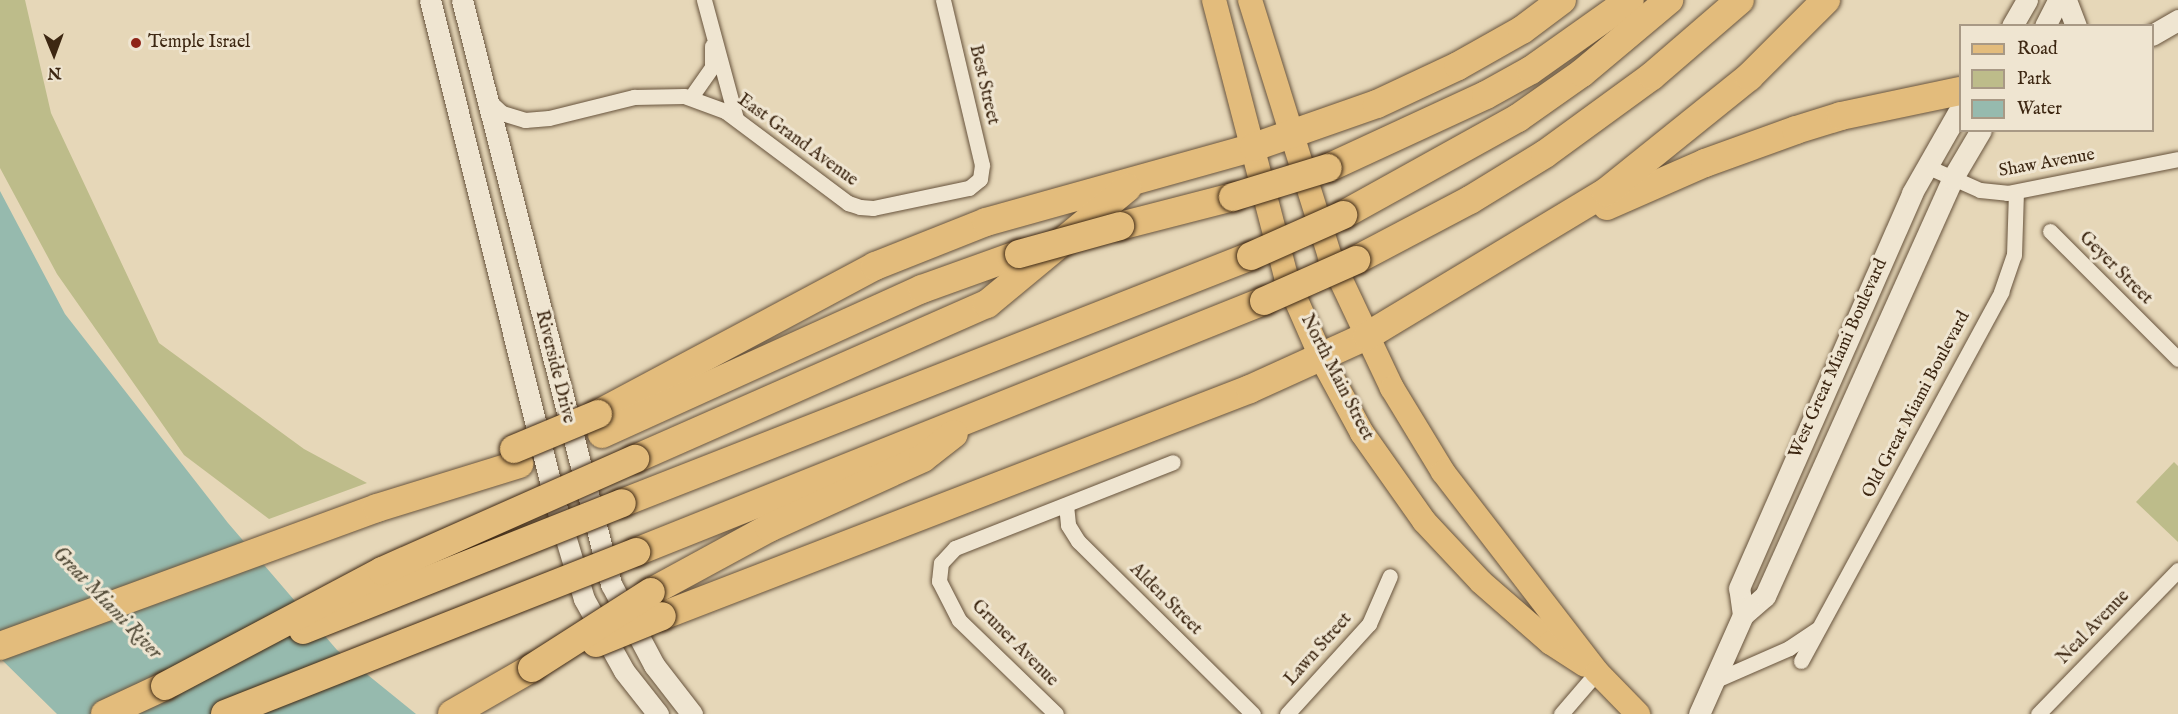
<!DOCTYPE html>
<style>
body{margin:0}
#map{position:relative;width:2178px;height:714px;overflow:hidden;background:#e6d7b8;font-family:"IM FELL English",serif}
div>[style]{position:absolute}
.green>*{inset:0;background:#bdbc8a}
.water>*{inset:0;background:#96baae}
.roads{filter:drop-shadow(0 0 2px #67533c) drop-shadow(0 0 2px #67533c)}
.street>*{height:15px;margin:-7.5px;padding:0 7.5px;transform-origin:7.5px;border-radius:7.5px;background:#efe5d1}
.secondary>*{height:21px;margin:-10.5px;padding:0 10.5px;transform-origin:10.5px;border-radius:10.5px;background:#efe5d1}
.primary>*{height:24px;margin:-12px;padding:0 12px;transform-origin:12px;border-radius:12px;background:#e3bc7c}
.highway>*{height:28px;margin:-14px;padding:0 14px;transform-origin:14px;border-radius:14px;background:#e3bc7c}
.bridges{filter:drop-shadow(0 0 2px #3d2712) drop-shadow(0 0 2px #3d2712)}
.highway-bridge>*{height:28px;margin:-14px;padding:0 14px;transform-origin:14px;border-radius:14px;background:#e3bc7c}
.dots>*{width:16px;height:16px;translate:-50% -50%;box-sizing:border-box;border:3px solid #efe5d1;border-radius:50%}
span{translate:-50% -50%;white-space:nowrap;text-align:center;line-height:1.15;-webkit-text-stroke:6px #efe5d1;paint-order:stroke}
.poi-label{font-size:18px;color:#3d2712}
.left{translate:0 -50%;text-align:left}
.street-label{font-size:18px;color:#3d2712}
.water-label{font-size:20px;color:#534c39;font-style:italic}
.legend{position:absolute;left:1959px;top:24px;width:195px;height:108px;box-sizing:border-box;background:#efe5d1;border:2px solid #a89985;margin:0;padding:8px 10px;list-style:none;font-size:18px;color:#3d2712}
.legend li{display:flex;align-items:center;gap:12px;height:30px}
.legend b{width:30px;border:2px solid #a89985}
.north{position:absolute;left:24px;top:24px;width:60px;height:60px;-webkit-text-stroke:4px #efe5d1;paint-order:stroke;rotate:179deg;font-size:16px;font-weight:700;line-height:24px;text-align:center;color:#3d2712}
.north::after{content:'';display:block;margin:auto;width:21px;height:27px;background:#3d2712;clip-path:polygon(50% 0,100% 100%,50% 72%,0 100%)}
</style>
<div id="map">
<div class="green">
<i style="clip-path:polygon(0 0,25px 0,51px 113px,159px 343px,304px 449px,367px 483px,269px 519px,184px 455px,57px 274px,0 168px)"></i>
<i style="clip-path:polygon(2174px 462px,2178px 466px,2178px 542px,2136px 502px)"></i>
</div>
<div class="water">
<i style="clip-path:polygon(0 191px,65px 314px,228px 523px,337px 650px,416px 714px,57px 714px,0 658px)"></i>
</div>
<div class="roads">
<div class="street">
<i style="left:704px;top:0;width:123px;rotate:74.9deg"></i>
<i style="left:691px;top:97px;width:37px;rotate:-55deg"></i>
<i style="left:712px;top:67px;width:21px;rotate:-90deg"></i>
<i style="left:489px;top:101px;width:18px;rotate:43deg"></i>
<i style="left:502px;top:113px;width:24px;rotate:17deg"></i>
<i style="left:525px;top:120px;width:24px;rotate:-5deg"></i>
<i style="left:549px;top:118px;width:88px;rotate:-13.9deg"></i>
<i style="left:634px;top:97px;width:50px;rotate:-1.1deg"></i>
<i style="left:684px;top:96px;width:44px;rotate:20.1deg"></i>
<i style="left:725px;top:111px;width:154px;rotate:36.8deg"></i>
<i style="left:848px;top:203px;width:13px;rotate:18deg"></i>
<i style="left:860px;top:207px;width:13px;rotate:4deg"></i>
<i style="left:873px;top:208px;width:98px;rotate:-11.8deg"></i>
<i style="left:969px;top:188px;width:14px;rotate:-39deg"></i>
<i style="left:980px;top:179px;width:14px;rotate:-82deg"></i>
<i style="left:982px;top:165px;width:170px;rotate:-103.3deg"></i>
<i style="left:1926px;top:166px;width:59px;rotate:24deg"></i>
<i style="left:1980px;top:190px;width:27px;rotate:6deg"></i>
<i style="left:2007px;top:193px;width:174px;rotate:-11.2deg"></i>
<i style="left:2050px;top:231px;width:181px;rotate:45deg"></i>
<i style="left:1066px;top:505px;width:20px;rotate:84deg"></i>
<i style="left:1068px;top:525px;width:19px;rotate:58deg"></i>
<i style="left:1078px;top:541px;width:246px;rotate:44.7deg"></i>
<i style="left:1801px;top:661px;width:420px;rotate:-61.5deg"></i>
<i style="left:2001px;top:292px;width:39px;rotate:-71deg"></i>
<i style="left:2014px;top:255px;width:63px;rotate:-88.2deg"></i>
<i style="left:1714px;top:681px;width:82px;rotate:-23.7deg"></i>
<i style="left:1789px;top:648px;width:32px;rotate:-34deg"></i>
<i style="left:1056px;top:714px;width:135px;rotate:-135.9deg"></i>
<i style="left:959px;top:620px;width:44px;rotate:-117.1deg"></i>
<i style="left:939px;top:581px;width:18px;rotate:-84deg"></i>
<i style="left:941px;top:563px;width:21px;rotate:-47deg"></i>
<i style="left:955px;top:548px;width:234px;rotate:-21.5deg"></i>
<i style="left:1287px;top:714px;width:122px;rotate:-47.7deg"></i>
<i style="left:1369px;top:624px;width:52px;rotate:-66.4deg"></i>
<i style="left:1561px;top:714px;width:55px;rotate:-49.4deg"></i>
<i style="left:2038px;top:714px;width:201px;rotate:-45.8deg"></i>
</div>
<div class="secondary">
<i style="left:430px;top:0;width:525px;rotate:75.99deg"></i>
<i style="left:557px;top:509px;width:94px;rotate:73.3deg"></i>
<i style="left:584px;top:599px;width:82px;rotate:60.9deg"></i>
<i style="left:624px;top:671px;width:55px;rotate:51.7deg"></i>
<i style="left:462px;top:0;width:603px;rotate:75.69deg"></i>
<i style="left:611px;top:584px;width:92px;rotate:62deg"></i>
<i style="left:654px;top:665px;width:62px;rotate:52.2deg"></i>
<i style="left:2066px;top:0;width:28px;rotate:69deg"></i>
<i style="left:2012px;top:26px;width:30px;rotate:-60deg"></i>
<i style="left:2045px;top:26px;width:29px;rotate:-63deg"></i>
<i style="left:2152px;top:35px;width:30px;rotate:-30deg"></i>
<i style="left:1743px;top:615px;width:27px;rotate:-98deg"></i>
<i style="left:1739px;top:588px;width:431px;rotate:-66.3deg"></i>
<i style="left:1912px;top:193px;width:97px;rotate:-60.3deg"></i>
<i style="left:1699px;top:714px;width:108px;rotate:-66deg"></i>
<i style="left:1743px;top:615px;width:29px;rotate:-41deg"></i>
<i style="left:1765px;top:596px;width:457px;rotate:-65.8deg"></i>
<i style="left:1952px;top:179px;width:57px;rotate:-59.4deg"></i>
</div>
<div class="primary">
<i style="left:1214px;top:0;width:286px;rotate:75.4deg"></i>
<i style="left:1286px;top:277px;width:90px;rotate:66.3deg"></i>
<i style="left:1322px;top:359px;width:84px;rotate:61.6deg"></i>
<i style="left:1362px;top:433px;width:108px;rotate:54.8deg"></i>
<i style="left:1424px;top:521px;width:83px;rotate:46.9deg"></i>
<i style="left:1481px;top:582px;width:93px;rotate:41.1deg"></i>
<i style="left:1551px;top:643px;width:40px;rotate:32.9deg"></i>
<i style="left:1250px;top:0;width:269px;rotate:72.7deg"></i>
<i style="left:1330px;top:257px;width:145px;rotate:64.7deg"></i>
<i style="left:1392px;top:388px;width:98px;rotate:58.7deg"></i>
<i style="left:1443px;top:472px;width:252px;rotate:52.4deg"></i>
<i style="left:1597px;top:672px;width:59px;rotate:45.7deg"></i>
</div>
<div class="highway">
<i style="left:1328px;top:168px;width:174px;rotate:-24.8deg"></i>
<i style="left:1486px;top:95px;width:51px;rotate:-29.1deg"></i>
<i style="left:1531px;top:70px;width:121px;rotate:-35.3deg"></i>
<i style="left:1607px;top:206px;width:107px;rotate:-23.7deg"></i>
<i style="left:1705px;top:163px;width:97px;rotate:-19.9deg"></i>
<i style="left:1796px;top:130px;width:47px;rotate:-17.3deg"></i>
<i style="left:1841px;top:116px;width:122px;rotate:-11.9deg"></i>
<i style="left:1343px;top:215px;width:200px;rotate:-29deg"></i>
<i style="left:1518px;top:118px;width:78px;rotate:-35.1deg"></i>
<i style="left:1582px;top:73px;width:114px;rotate:-40deg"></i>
<i style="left:1120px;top:226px;width:117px;rotate:-14.4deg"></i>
<i style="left:1356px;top:260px;width:129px;rotate:-27.8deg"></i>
<i style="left:1470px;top:200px;width:88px;rotate:-31.5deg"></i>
<i style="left:1545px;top:154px;width:132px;rotate:-36.1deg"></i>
<i style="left:1652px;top:76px;width:116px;rotate:-40.8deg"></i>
<i style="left:598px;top:414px;width:314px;rotate:-28.1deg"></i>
<i style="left:875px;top:266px;width:119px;rotate:-21.6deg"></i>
<i style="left:986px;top:222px;width:278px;rotate:-15.6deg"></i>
<i style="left:1254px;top:147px;width:130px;rotate:-19.3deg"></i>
<i style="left:1377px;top:104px;width:89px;rotate:-25.1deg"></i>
<i style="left:1458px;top:66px;width:73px;rotate:-29.4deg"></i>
<i style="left:1522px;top:30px;width:50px;rotate:-36.9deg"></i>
<i style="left:602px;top:434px;width:351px;rotate:-24.4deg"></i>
<i style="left:922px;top:289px;width:103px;rotate:-19.8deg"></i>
<i style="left:635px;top:459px;width:385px;rotate:-23.8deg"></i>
<i style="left:987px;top:304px;width:182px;rotate:-39.6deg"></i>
<i style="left:622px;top:503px;width:676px;rotate:-21.44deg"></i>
<i style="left:636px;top:552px;width:676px;rotate:-21.79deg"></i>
<i style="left:651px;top:592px;width:134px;rotate:-28.5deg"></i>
<i style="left:769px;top:528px;width:169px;rotate:-24.4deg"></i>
<i style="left:923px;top:458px;width:39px;rotate:-38deg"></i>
<i style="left:662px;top:616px;width:630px;rotate:-21.11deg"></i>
<i style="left:1250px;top:389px;width:128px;rotate:-24.4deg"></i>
<i style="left:1367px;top:336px;width:279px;rotate:-31.1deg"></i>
<i style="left:1606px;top:192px;width:184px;rotate:-38.8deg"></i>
<i style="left:1749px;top:77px;width:109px;rotate:-45deg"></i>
<i style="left:0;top:646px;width:401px;rotate:-20.1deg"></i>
<i style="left:377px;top:508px;width:149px;rotate:-17.2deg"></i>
<i style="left:105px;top:714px;width:66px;rotate:-25deg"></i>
<i style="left:452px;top:714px;width:92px;rotate:-29.9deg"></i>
</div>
</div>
<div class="bridges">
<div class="highway-bridge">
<i style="left:1233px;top:197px;width:99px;rotate:-17deg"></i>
<i style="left:1019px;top:254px;width:105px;rotate:-15.5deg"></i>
<i style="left:1251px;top:256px;width:101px;rotate:-24deg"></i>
<i style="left:1264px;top:301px;width:101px;rotate:-24deg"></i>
<i style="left:514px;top:449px;width:91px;rotate:-22.6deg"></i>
<i style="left:303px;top:630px;width:343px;rotate:-21.7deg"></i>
<i style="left:596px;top:643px;width:71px;rotate:-22.2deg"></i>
<i style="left:532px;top:668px;width:141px;rotate:-32.6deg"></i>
<i style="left:165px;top:686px;width:246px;rotate:-27.9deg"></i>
<i style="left:382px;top:571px;width:277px;rotate:-23.9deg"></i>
<i style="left:225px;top:714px;width:442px;rotate:-21.5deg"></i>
</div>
</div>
<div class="dots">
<i style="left:136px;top:43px;background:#8f2418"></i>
</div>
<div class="poi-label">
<span class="left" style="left:148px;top:43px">Temple Israel</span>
</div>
<div class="street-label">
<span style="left:983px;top:85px;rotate:77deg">Best Street</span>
<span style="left:797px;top:141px;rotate:36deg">East Grand Avenue</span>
<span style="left:2047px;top:164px;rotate:-10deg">Shaw Avenue</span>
<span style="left:2115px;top:269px;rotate:45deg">Geyer Street</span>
<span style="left:1839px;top:359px;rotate:-66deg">West Great Miami Boulevard</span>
<span style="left:554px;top:367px;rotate:76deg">Riverside Drive</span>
<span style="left:1336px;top:378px;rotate:63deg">North Main Street</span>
<span style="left:1917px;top:405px;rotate:-62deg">Old Great Miami Boulevard</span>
<span style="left:1165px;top:600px;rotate:45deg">Alden Street</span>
<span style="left:2094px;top:628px;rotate:-46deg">Neal Avenue</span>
<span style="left:1014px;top:644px;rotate:45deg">Gruner Avenue</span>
<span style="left:1319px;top:650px;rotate:-48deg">Lawn Street</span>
</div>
<div class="water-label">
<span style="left:107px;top:603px;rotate:46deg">Great Miami River</span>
</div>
<ul class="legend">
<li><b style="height:8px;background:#e3bc7c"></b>Road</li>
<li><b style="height:16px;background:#bdbc8a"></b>Park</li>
<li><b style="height:16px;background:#96baae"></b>Water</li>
</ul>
<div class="north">N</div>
</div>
